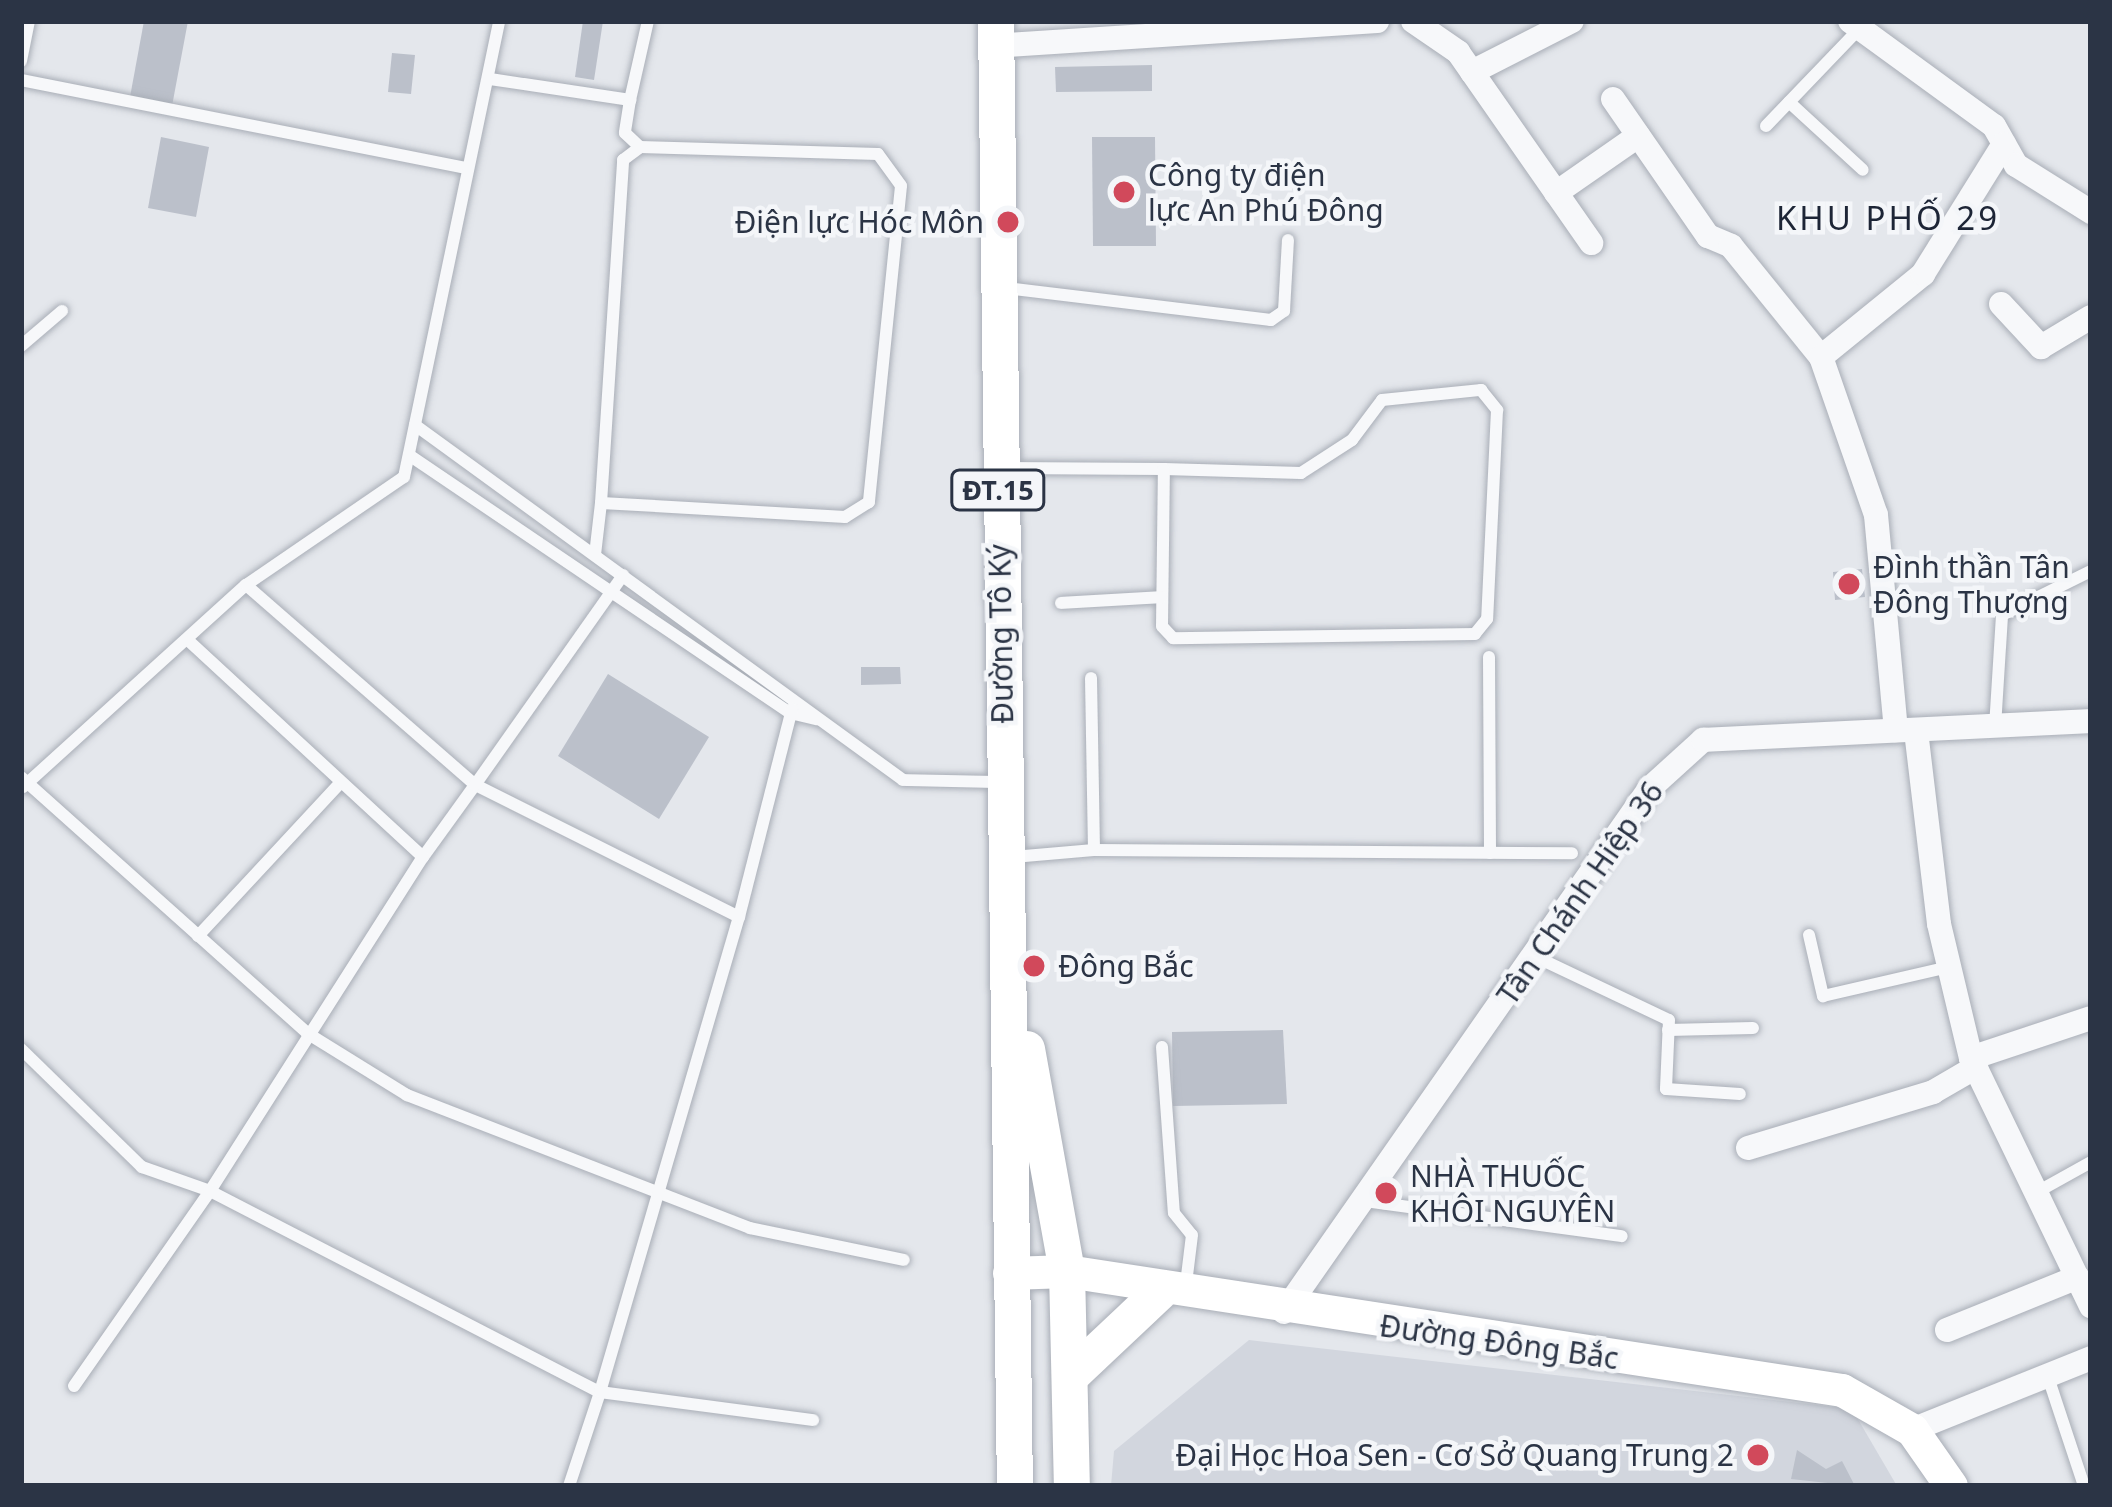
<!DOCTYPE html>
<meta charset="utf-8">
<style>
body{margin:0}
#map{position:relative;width:2112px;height:1507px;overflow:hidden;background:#e4e7ec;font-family:"Noto Sans",sans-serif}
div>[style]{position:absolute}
.built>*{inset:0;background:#d2d6de}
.building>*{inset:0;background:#bbc0ca}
.roads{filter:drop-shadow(0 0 3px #a9aeb7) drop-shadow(0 0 3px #a9aeb7)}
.lane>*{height:12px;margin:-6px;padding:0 6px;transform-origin:6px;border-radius:6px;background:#f7f8fa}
.street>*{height:24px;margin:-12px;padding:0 12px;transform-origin:12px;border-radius:12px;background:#f7f8fa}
.secondary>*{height:33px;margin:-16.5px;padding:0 16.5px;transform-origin:16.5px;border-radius:16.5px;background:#fff}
.primary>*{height:36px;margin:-18px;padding:0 18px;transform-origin:18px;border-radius:18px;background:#fff}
.dots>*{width:33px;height:33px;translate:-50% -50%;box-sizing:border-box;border:6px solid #f4f6f9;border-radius:50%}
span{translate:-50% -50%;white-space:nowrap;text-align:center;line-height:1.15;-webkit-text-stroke:9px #f4f6f9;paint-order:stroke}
.shield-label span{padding:3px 9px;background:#f4f6f9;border:3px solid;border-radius:9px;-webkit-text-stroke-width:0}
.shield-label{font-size:27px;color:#2b3445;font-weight:700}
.poi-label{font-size:30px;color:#2b3445}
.left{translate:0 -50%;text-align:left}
.right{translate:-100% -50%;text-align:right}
.street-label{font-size:30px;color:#2b3445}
.neighbourhood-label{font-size:33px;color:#1d2536;letter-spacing:3px}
.frame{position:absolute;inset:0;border:24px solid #2b3445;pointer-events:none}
</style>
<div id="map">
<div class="built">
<i style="clip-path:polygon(1249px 1340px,1852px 1409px,1897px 1486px,1111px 1486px,1114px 1451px)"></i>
</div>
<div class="building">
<i style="clip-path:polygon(144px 21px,188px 21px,172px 106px,130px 97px)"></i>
<i style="clip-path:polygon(583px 21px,603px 21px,594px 80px,575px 77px)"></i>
<i style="clip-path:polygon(392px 53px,415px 55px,411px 94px,388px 92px)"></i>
<i style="clip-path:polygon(1152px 65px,1152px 91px,1056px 92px,1055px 67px)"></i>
<i style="clip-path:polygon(161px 137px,209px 147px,196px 217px,148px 208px)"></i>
<i style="clip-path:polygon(1092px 137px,1155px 137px,1156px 246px,1093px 246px)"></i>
<i style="clip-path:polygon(1862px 569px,1865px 597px,1835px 600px,1833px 572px)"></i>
<i style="clip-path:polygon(861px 667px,900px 667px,901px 684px,861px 685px)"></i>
<i style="clip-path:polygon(608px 674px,709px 737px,659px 819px,558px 756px)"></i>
<i style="clip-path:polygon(1283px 1030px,1287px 1104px,1173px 1106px,1172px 1032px)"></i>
<i style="clip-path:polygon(1797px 1450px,1826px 1469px,1842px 1461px,1855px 1486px,1791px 1479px)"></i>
</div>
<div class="roads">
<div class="lane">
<i style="left:21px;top:61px;width:41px;rotate:-78.7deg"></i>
<i style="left:490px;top:79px;width:142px;rotate:8.5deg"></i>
<i style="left:630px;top:100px;width:33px;rotate:99deg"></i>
<i style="left:625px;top:133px;width:21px;rotate:43deg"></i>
<i style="left:640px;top:147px;width:238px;rotate:1.7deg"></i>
<i style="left:878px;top:154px;width:39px;rotate:54deg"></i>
<i style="left:901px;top:186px;width:318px;rotate:95.8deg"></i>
<i style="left:869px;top:502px;width:28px;rotate:148deg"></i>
<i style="left:845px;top:517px;width:244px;rotate:-176.7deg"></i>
<i style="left:601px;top:503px;width:52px;rotate:96.6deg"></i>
<i style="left:21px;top:80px;width:453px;rotate:11.2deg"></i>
<i style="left:630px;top:100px;width:81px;rotate:-77.2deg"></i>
<i style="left:1789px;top:102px;width:100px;rotate:42.6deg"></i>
<i style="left:1766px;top:126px;width:136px;rotate:-46.2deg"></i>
<i style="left:1006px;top:288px;width:267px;rotate:6.9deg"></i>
<i style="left:1271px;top:320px;width:16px;rotate:-35deg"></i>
<i style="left:1284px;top:311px;width:71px;rotate:-86.8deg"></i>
<i style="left:21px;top:346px;width:54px;rotate:-40.5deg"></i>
<i style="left:415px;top:425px;width:603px;rotate:36.03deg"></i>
<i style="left:903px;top:780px;width:98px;rotate:1.2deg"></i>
<i style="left:409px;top:455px;width:460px;rotate:34.1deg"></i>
<i style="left:790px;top:713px;width:28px;rotate:13deg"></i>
<i style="left:1004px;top:468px;width:160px;rotate:0.4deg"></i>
<i style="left:1164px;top:469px;width:137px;rotate:1.7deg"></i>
<i style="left:1301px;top:473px;width:61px;rotate:-32.9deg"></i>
<i style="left:1352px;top:440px;width:50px;rotate:-53.1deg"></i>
<i style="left:1382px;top:400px;width:100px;rotate:-5.8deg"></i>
<i style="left:1481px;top:390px;width:26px;rotate:51deg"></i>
<i style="left:1497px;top:410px;width:209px;rotate:92.7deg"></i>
<i style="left:1487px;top:619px;width:19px;rotate:129deg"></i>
<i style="left:1475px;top:634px;width:302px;rotate:179.2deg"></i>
<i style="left:1173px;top:638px;width:16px;rotate:-133deg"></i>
<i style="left:1162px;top:626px;width:157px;rotate:-89.3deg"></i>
<i style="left:601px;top:503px;width:344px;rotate:-86.3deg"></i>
<i style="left:623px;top:160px;width:21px;rotate:-37deg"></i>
<i style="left:246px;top:585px;width:304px;rotate:41.1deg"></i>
<i style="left:475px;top:785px;width:89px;rotate:125.8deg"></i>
<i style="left:1061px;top:603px;width:101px;rotate:-3.4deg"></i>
<i style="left:1489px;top:657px;width:196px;rotate:89.7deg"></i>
<i style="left:1995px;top:727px;width:112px;rotate:-86.4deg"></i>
<i style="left:2002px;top:615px;width:99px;rotate:-26.3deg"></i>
<i style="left:21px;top:777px;width:384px;rotate:41.8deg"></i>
<i style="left:307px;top:1033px;width:118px;rotate:31.8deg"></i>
<i style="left:407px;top:1095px;width:368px;rotate:21.2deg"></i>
<i style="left:750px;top:1228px;width:157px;rotate:11.7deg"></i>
<i style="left:23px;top:787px;width:301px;rotate:-42.2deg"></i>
<i style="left:246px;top:585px;width:191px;rotate:-34.4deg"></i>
<i style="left:404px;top:477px;width:466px;rotate:-78.2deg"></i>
<i style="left:1094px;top:850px;width:478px;rotate:0.4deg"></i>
<i style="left:1013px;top:857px;width:81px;rotate:-4.9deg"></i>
<i style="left:1094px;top:850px;width:172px;rotate:-91deg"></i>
<i style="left:739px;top:917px;width:215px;rotate:-75.7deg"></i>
<i style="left:1809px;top:935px;width:63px;rotate:77.1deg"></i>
<i style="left:1823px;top:996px;width:129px;rotate:-13deg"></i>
<i style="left:198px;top:936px;width:209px;rotate:-47.1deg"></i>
<i style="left:1534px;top:956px;width:149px;rotate:25.4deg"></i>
<i style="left:1669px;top:1020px;width:69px;rotate:92.5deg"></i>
<i style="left:1666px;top:1089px;width:74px;rotate:3.9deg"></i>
<i style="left:1668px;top:1030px;width:85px;rotate:-1.3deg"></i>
<i style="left:1162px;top:1047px;width:166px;rotate:85.9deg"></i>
<i style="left:1174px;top:1213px;width:28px;rotate:51deg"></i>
<i style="left:1192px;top:1235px;width:49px;rotate:97deg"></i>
<i style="left:21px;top:1049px;width:169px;rotate:44.3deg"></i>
<i style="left:142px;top:1167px;width:72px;rotate:19.4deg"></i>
<i style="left:210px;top:1191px;width:396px;rotate:-57.5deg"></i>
<i style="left:423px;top:857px;width:321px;rotate:-137.3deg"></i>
<i style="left:2037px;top:1192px;width:62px;rotate:-29.1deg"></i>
<i style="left:1365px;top:1201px;width:259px;rotate:7.8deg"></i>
<i style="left:2048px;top:1377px;width:115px;rotate:71.7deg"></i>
<i style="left:74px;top:1386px;width:238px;rotate:-55.1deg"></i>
<i style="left:210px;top:1191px;width:439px;rotate:27.3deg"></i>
<i style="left:600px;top:1392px;width:495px;rotate:-73.7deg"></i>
<i style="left:739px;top:917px;width:295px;rotate:-153.4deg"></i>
<i style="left:475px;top:785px;width:257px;rotate:-54.8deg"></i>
<i style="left:569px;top:1486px;width:99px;rotate:-71.7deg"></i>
<i style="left:600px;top:1392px;width:215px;rotate:7.5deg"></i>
</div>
<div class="street">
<i style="left:1413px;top:21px;width:55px;rotate:34.6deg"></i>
<i style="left:1458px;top:52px;width:233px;rotate:55.1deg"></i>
<i style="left:1850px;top:21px;width:178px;rotate:36.1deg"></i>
<i style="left:1994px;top:126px;width:45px;rotate:60.6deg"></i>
<i style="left:2016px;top:165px;width:89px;rotate:32.1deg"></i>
<i style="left:992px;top:46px;width:386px;rotate:-3.7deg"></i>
<i style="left:1472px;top:72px;width:112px;rotate:-27deg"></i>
<i style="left:1613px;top:99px;width:167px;rotate:55.3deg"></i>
<i style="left:1708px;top:236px;width:25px;rotate:23deg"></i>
<i style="left:1731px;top:246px;width:143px;rotate:51deg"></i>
<i style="left:1821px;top:357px;width:167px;rotate:70.8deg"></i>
<i style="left:1876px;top:515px;width:216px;rotate:84.7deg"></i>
<i style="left:1556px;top:193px;width:100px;rotate:-34.8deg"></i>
<i style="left:2001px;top:304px;width:59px;rotate:47.1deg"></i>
<i style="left:2041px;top:347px;width:58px;rotate:-31deg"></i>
<i style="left:1821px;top:357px;width:132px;rotate:-39.1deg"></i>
<i style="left:1923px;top:274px;width:153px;rotate:-58.1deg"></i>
<i style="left:1916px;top:731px;width:194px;rotate:83.2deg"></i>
<i style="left:1939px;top:924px;width:138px;rotate:76.6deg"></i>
<i style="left:1971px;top:1058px;width:276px;rotate:64.2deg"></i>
<i style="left:1971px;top:1058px;width:126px;rotate:-18.4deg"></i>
<i style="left:1748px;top:1148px;width:193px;rotate:-16.8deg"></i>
<i style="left:1933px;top:1092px;width:50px;rotate:-30.2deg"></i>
<i style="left:1284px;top:1312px;width:639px;rotate:-55.07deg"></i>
<i style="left:1650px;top:788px;width:72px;rotate:-42.2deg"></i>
<i style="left:1703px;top:740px;width:388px;rotate:-2.8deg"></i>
<i style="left:1947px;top:1330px;width:141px;rotate:-22deg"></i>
<i style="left:1912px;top:1430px;width:193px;rotate:-21.9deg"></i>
</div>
<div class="secondary">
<i style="left:1009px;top:1273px;width:58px;rotate:-2deg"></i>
<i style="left:1067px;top:1271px;width:784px;rotate:8.73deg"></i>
<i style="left:1842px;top:1390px;width:81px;rotate:29.7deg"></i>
<i style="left:1912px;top:1430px;width:68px;rotate:55.1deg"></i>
</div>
<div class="primary">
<i style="left:996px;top:21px;width:1465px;rotate:89.26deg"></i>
<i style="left:1027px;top:1049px;width:226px;rotate:79.8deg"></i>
<i style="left:1067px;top:1271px;width:215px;rotate:88.7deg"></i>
<i style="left:1072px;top:1375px;width:120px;rotate:-43.3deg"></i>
</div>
</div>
<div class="dots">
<i style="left:1124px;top:192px;background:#d1495b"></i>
<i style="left:1008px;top:222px;background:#d1495b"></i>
<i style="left:1849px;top:584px;background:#d1495b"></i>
<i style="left:1034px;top:966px;background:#d1495b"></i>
<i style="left:1386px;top:1193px;background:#d1495b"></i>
<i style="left:1758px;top:1455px;background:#d1495b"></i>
</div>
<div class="shield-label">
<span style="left:998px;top:490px">ĐT.15</span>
</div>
<div class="poi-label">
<span class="left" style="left:1148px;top:192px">Công ty điện<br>lực An Phú Đông</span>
<span class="right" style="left:984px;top:222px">Điện lực Hóc Môn</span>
<span class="left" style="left:1873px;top:584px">Đình thần Tân<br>Đông Thượng</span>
<span class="left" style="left:1058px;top:966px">Đông Bắc</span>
<span class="left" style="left:1410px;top:1193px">NHÀ THUỐC<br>KHÔI NGUYÊN</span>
<span class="right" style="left:1734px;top:1455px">Đại Học Hoa Sen - Cơ Sở Quang Trung 2</span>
</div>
<div class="street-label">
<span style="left:1001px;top:634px;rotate:-91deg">Đường Tô Ký</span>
<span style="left:1580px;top:893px;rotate:-55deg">Tân Chánh Hiệp 36</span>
<span style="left:1499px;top:1342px;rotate:8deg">Đường Đông Bắc</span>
</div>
<div class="neighbourhood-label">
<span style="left:1888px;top:218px">KHU PHỐ 29</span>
</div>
<div class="frame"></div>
</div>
